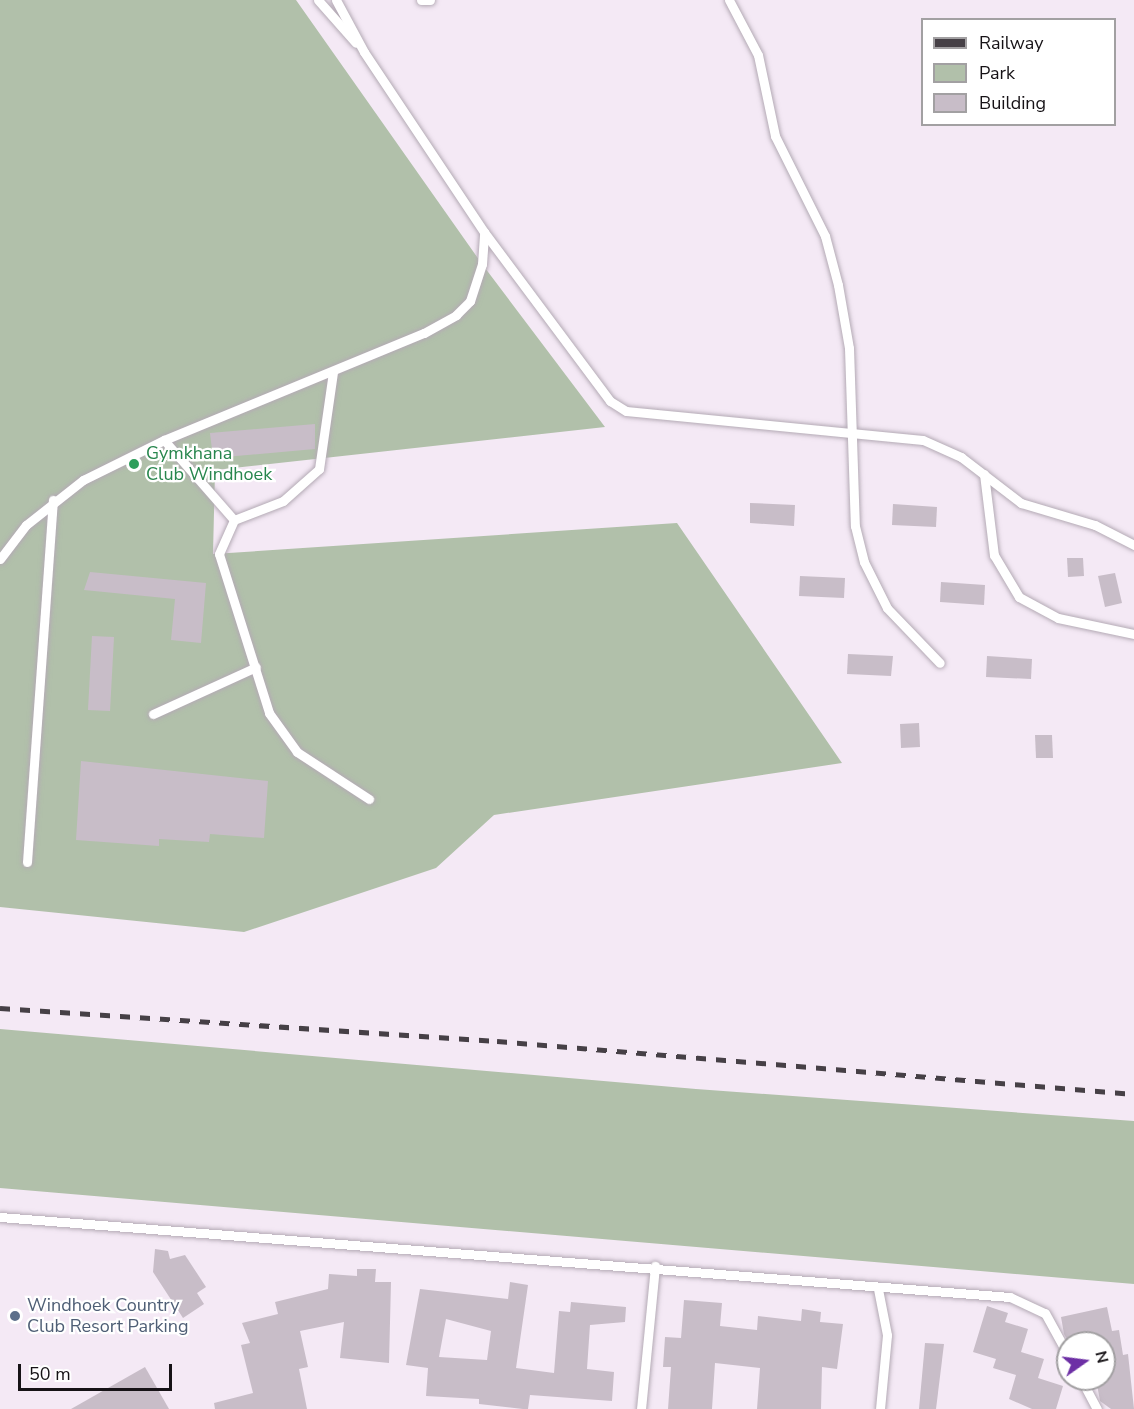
<!DOCTYPE html>
<style>
body{margin:0}
#map{position:relative;width:1134px;height:1409px;overflow:hidden;background:#f4e9f5;font-family:"Nunito Sans",sans-serif}
div>[style]{position:absolute}
.green>*{inset:0;background:#b1c0aa}
.building>*{inset:0;background:#c8bdc8}
.roads{filter:drop-shadow(0 0 2px #b4aab5) drop-shadow(0 0 2px #b4aab5)}
.service>*{height:9px;margin:-4.5px;padding:0 4.5px;transform-origin:4.5px;border-radius:4.5px;background:#fff}
.rail>*{height:4.5px;margin-top:-2.25px;transform-origin:0;background:repeating-linear-gradient(90deg,#464046 0 10px,transparent 0 20px)}
.dots>*{width:16px;height:16px;translate:-50% -50%;box-sizing:border-box;border:3px solid #fff;border-radius:50%}
span{translate:-50% -50%;white-space:nowrap;text-align:center;line-height:1.15;-webkit-text-stroke:4.5px #fff;paint-order:stroke}
.leisure-label{font-size:18px;color:#27864d}
.left{translate:0 -50%;text-align:left}
.service-label{font-size:18px;color:#4e5e75}
.legend{position:absolute;left:921px;top:18px;width:195px;height:108px;box-sizing:border-box;background:#fff;border:2px solid #a2a0a2;margin:0;padding:8px 10px;list-style:none;font-size:18px;color:#161216}
.legend li{display:flex;align-items:center;gap:12px;height:30px}
.legend b{width:30px;border:2px solid #a2a0a2}
.north{position:absolute;left:1056px;top:1331px;width:60px;height:60px;box-sizing:border-box;background:#fff;border:2px solid #a2a0a2;border-radius:50%;rotate:76deg;font-size:16px;font-weight:700;line-height:24px;text-align:center;color:#161216}
.north::after{content:'';display:block;margin:auto;width:21px;height:27px;background:#6d2fa5;clip-path:polygon(50% 0,100% 100%,50% 72%,0 100%)}
.scale{position:absolute;left:18px;top:1364px;width:154px;height:27px;box-sizing:border-box;border:3px solid #161216;border-top:0;padding-left:8px;font-size:18px;line-height:21px;white-space:nowrap;color:#161216;-webkit-text-stroke:4px #fff;paint-order:stroke}
</style>
<div id="map">
<div class="green">
<i style="clip-path:polygon(0 0,296px 0,482px 264px,605px 427px,215px 470px,213px 554px,677px 523px,842px 763px,494px 815px,436px 868px,244px 932px,0 907px)"></i>
<i style="clip-path:polygon(0 1029px,696px 1089px,1134px 1121px,1134px 1284px,0 1188px)"></i>
</div>
<div class="building">
<i style="clip-path:polygon(315px 424px,315px 449px,213px 458px,210px 433px)"></i>
<i style="clip-path:polygon(750px 503px,795px 505px,794px 526px,750px 523px)"></i>
<i style="clip-path:polygon(893px 504px,937px 507px,936px 527px,892px 525px)"></i>
<i style="clip-path:polygon(1067px 558px,1083px 558px,1084px 576px,1068px 577px)"></i>
<i style="clip-path:polygon(90px 572px,206px 583px,201px 643px,171px 640px,175px 599px,84px 590px)"></i>
<i style="clip-path:polygon(1115px 573px,1122px 603px,1105px 607px,1098px 576px)"></i>
<i style="clip-path:polygon(800px 576px,845px 578px,844px 598px,799px 596px)"></i>
<i style="clip-path:polygon(941px 582px,985px 585px,984px 605px,940px 602px)"></i>
<i style="clip-path:polygon(92px 636px,114px 637px,110px 711px,88px 710px)"></i>
<i style="clip-path:polygon(848px 654px,893px 656px,891px 676px,847px 674px)"></i>
<i style="clip-path:polygon(987px 656px,1032px 659px,1031px 679px,986px 677px)"></i>
<i style="clip-path:polygon(919px 723px,920px 747px,901px 748px,900px 724px)"></i>
<i style="clip-path:polygon(1035px 735px,1052px 735px,1053px 758px,1036px 758px)"></i>
<i style="clip-path:polygon(81px 761px,268px 781px,264px 838px,210px 834px,209px 842px,159px 839px,159px 846px,76px 840px)"></i>
<i style="clip-path:polygon(155px 1249px,168px 1251px,170px 1259px,185px 1255px,206px 1287px,197px 1293px,204px 1304px,183px 1318px,153px 1272px)"></i>
<i style="clip-path:polygon(357px 1269px,376px 1269px,375px 1282px,391px 1282px,389px 1363px,340px 1358px,344px 1322px,300px 1331px,308px 1367px,299px 1369px,307px 1409px,215px 1409px,214px 1403px,253px 1393px,241px 1345px,250px 1343px,242px 1323px,278px 1314px,275px 1302px,328px 1289px,329px 1274px,357px 1276px)"></i>
<i style="clip-path:polygon(evenodd,510px 1282px,528px 1285px,516px 1368px,554px 1373px,559px 1311px,570px 1312px,571px 1302px,626px 1307px,625px 1322px,590px 1325px,587px 1369px,614px 1372px,612px 1401px,530px 1395px,528px 1409px,523px 1409px,479px 1404px,479px 1399px,426px 1396px,428px 1368px,406px 1365px,420px 1289px,508px 1299px,510px 1282px,446px 1319px,491px 1331px,487px 1360px,439px 1357px,446px 1319px)"></i>
<i style="clip-path:polygon(684px 1300px,722px 1303px,720px 1326px,757px 1330px,758px 1316px,801px 1321px,802px 1309px,821px 1312px,820px 1322px,843px 1324px,837px 1369px,822px 1367px,821px 1409px,757px 1409px,760px 1368px,715px 1363px,712px 1409px,668px 1409px,671px 1367px,663px 1367px,665px 1337px,681px 1338px)"></i>
<i style="clip-path:polygon(987px 1306px,1008px 1313px,1005px 1322px,1028px 1329px,1021px 1352px,1044px 1359px,1038px 1378px,1063px 1386px,1056px 1409px,1032px 1409px,1009px 1399px,1016px 1375px,993px 1368px,996px 1359px,973px 1352px)"></i>
<i style="clip-path:polygon(1107px 1307px,1112px 1331px,1119px 1330px,1123px 1355px,1128px 1354px,1134px 1409px,1111px 1409px,1100px 1401px,1096px 1379px,1104px 1379px,1104px 1343px,1069px 1343px,1064px 1334px,1061px 1317px)"></i>
<i style="clip-path:polygon(925px 1343px,944px 1344px,936px 1409px,919px 1409px)"></i>
<i style="clip-path:polygon(145px 1367px,169px 1409px,71px 1409px)"></i>
</div>
<div class="roads">
<div class="service">
<i style="left:318px;top:0;width:57px;rotate:48.5deg"></i>
<i style="left:336px;top:0;width:59px;rotate:61.7deg"></i>
<i style="left:364px;top:52px;width:216px;rotate:56.3deg"></i>
<i style="left:484px;top:232px;width:211px;rotate:53.3deg"></i>
<i style="left:610px;top:401px;width:19px;rotate:32deg"></i>
<i style="left:626px;top:411px;width:298px;rotate:5.6deg"></i>
<i style="left:923px;top:440px;width:42px;rotate:24.1deg"></i>
<i style="left:961px;top:457px;width:76px;rotate:37.5deg"></i>
<i style="left:1021px;top:503px;width:77px;rotate:16.6deg"></i>
<i style="left:1095px;top:525px;width:44px;rotate:27.1deg"></i>
<i style="left:421px;top:0;width:9px"></i>
<i style="left:729px;top:0;width:62px;rotate:62.2deg"></i>
<i style="left:758px;top:55px;width:83px;rotate:78.1deg"></i>
<i style="left:775px;top:136px;width:112px;rotate:63.4deg"></i>
<i style="left:825px;top:236px;width:51px;rotate:75.1deg"></i>
<i style="left:838px;top:285px;width:64px;rotate:80.1deg"></i>
<i style="left:849px;top:348px;width:178px;rotate:88.1deg"></i>
<i style="left:855px;top:526px;width:37px;rotate:76deg"></i>
<i style="left:864px;top:562px;width:51px;rotate:63.4deg"></i>
<i style="left:887px;top:608px;width:76px;rotate:46.1deg"></i>
<i style="left:333px;top:372px;width:98px;rotate:98.2deg"></i>
<i style="left:319px;top:469px;width:48px;rotate:138.4deg"></i>
<i style="left:283px;top:501px;width:53px;rotate:158.8deg"></i>
<i style="left:234px;top:520px;width:37px;rotate:114deg"></i>
<i style="left:219px;top:554px;width:167px;rotate:72.5deg"></i>
<i style="left:269px;top:713px;width:48px;rotate:54.3deg"></i>
<i style="left:297px;top:752px;width:86px;rotate:33.1deg"></i>
<i style="left:164px;top:440px;width:106px;rotate:48.8deg"></i>
<i style="left:984px;top:474px;width:82px;rotate:83deg"></i>
<i style="left:994px;top:555px;width:49px;rotate:59.2deg"></i>
<i style="left:1019px;top:597px;width:44px;rotate:28.3deg"></i>
<i style="left:1058px;top:618px;width:78px;rotate:11.9deg"></i>
<i style="left:0;top:559px;width:43px;rotate:-52.6deg"></i>
<i style="left:26px;top:525px;width:73px;rotate:-38.3deg"></i>
<i style="left:83px;top:480px;width:90px;rotate:-26.3deg"></i>
<i style="left:164px;top:440px;width:281px;rotate:-22.4deg"></i>
<i style="left:424px;top:333px;width:37px;rotate:-29deg"></i>
<i style="left:456px;top:315px;width:20px;rotate:-45deg"></i>
<i style="left:470px;top:301px;width:39px;rotate:-72deg"></i>
<i style="left:482px;top:264px;width:32px;rotate:-86deg"></i>
<i style="left:153px;top:714px;width:113px;rotate:-24.5deg"></i>
<i style="left:27px;top:862px;width:363px;rotate:-85.9deg"></i>
<i style="left:0;top:1217px;width:1013px;rotate:4.53deg"></i>
<i style="left:1010px;top:1297px;width:38px;rotate:25deg"></i>
<i style="left:1045px;top:1313px;width:48px;rotate:61.3deg"></i>
<i style="left:878px;top:1289px;width:47px;rotate:78.9deg"></i>
<i style="left:887px;top:1335px;width:74px;rotate:95.4deg"></i>
<i style="left:1081px;top:1379px;width:34px;rotate:62deg"></i>
<i style="left:641px;top:1409px;width:144px;rotate:-84.4deg"></i>
</div>
</div>
<div class="rail">
<i style="left:0;top:1008px;width:498px;rotate:3.8deg"></i>
<i style="left:497px;top:1041px;width:639px;rotate:4.76deg"></i>
</div>
<div class="dots">
<i style="left:134px;top:464px;background:#2e9e5b"></i>
<i style="left:15px;top:1316px;background:#5c6f8a"></i>
</div>
<div class="leisure-label">
<span class="left" style="left:146px;top:464px">Gymkhana<br>Club Windhoek</span>
</div>
<div class="service-label">
<span class="left" style="left:27px;top:1316px">Windhoek Country<br>Club Resort Parking</span>
</div>
<ul class="legend">
<li><b style="height:8px;background:#464046"></b>Railway</li>
<li><b style="height:16px;background:#b1c0aa"></b>Park</li>
<li><b style="height:16px;background:#c8bdc8"></b>Building</li>
</ul>
<div class="north">N</div>
<div class="scale">50 m</div>
</div>
